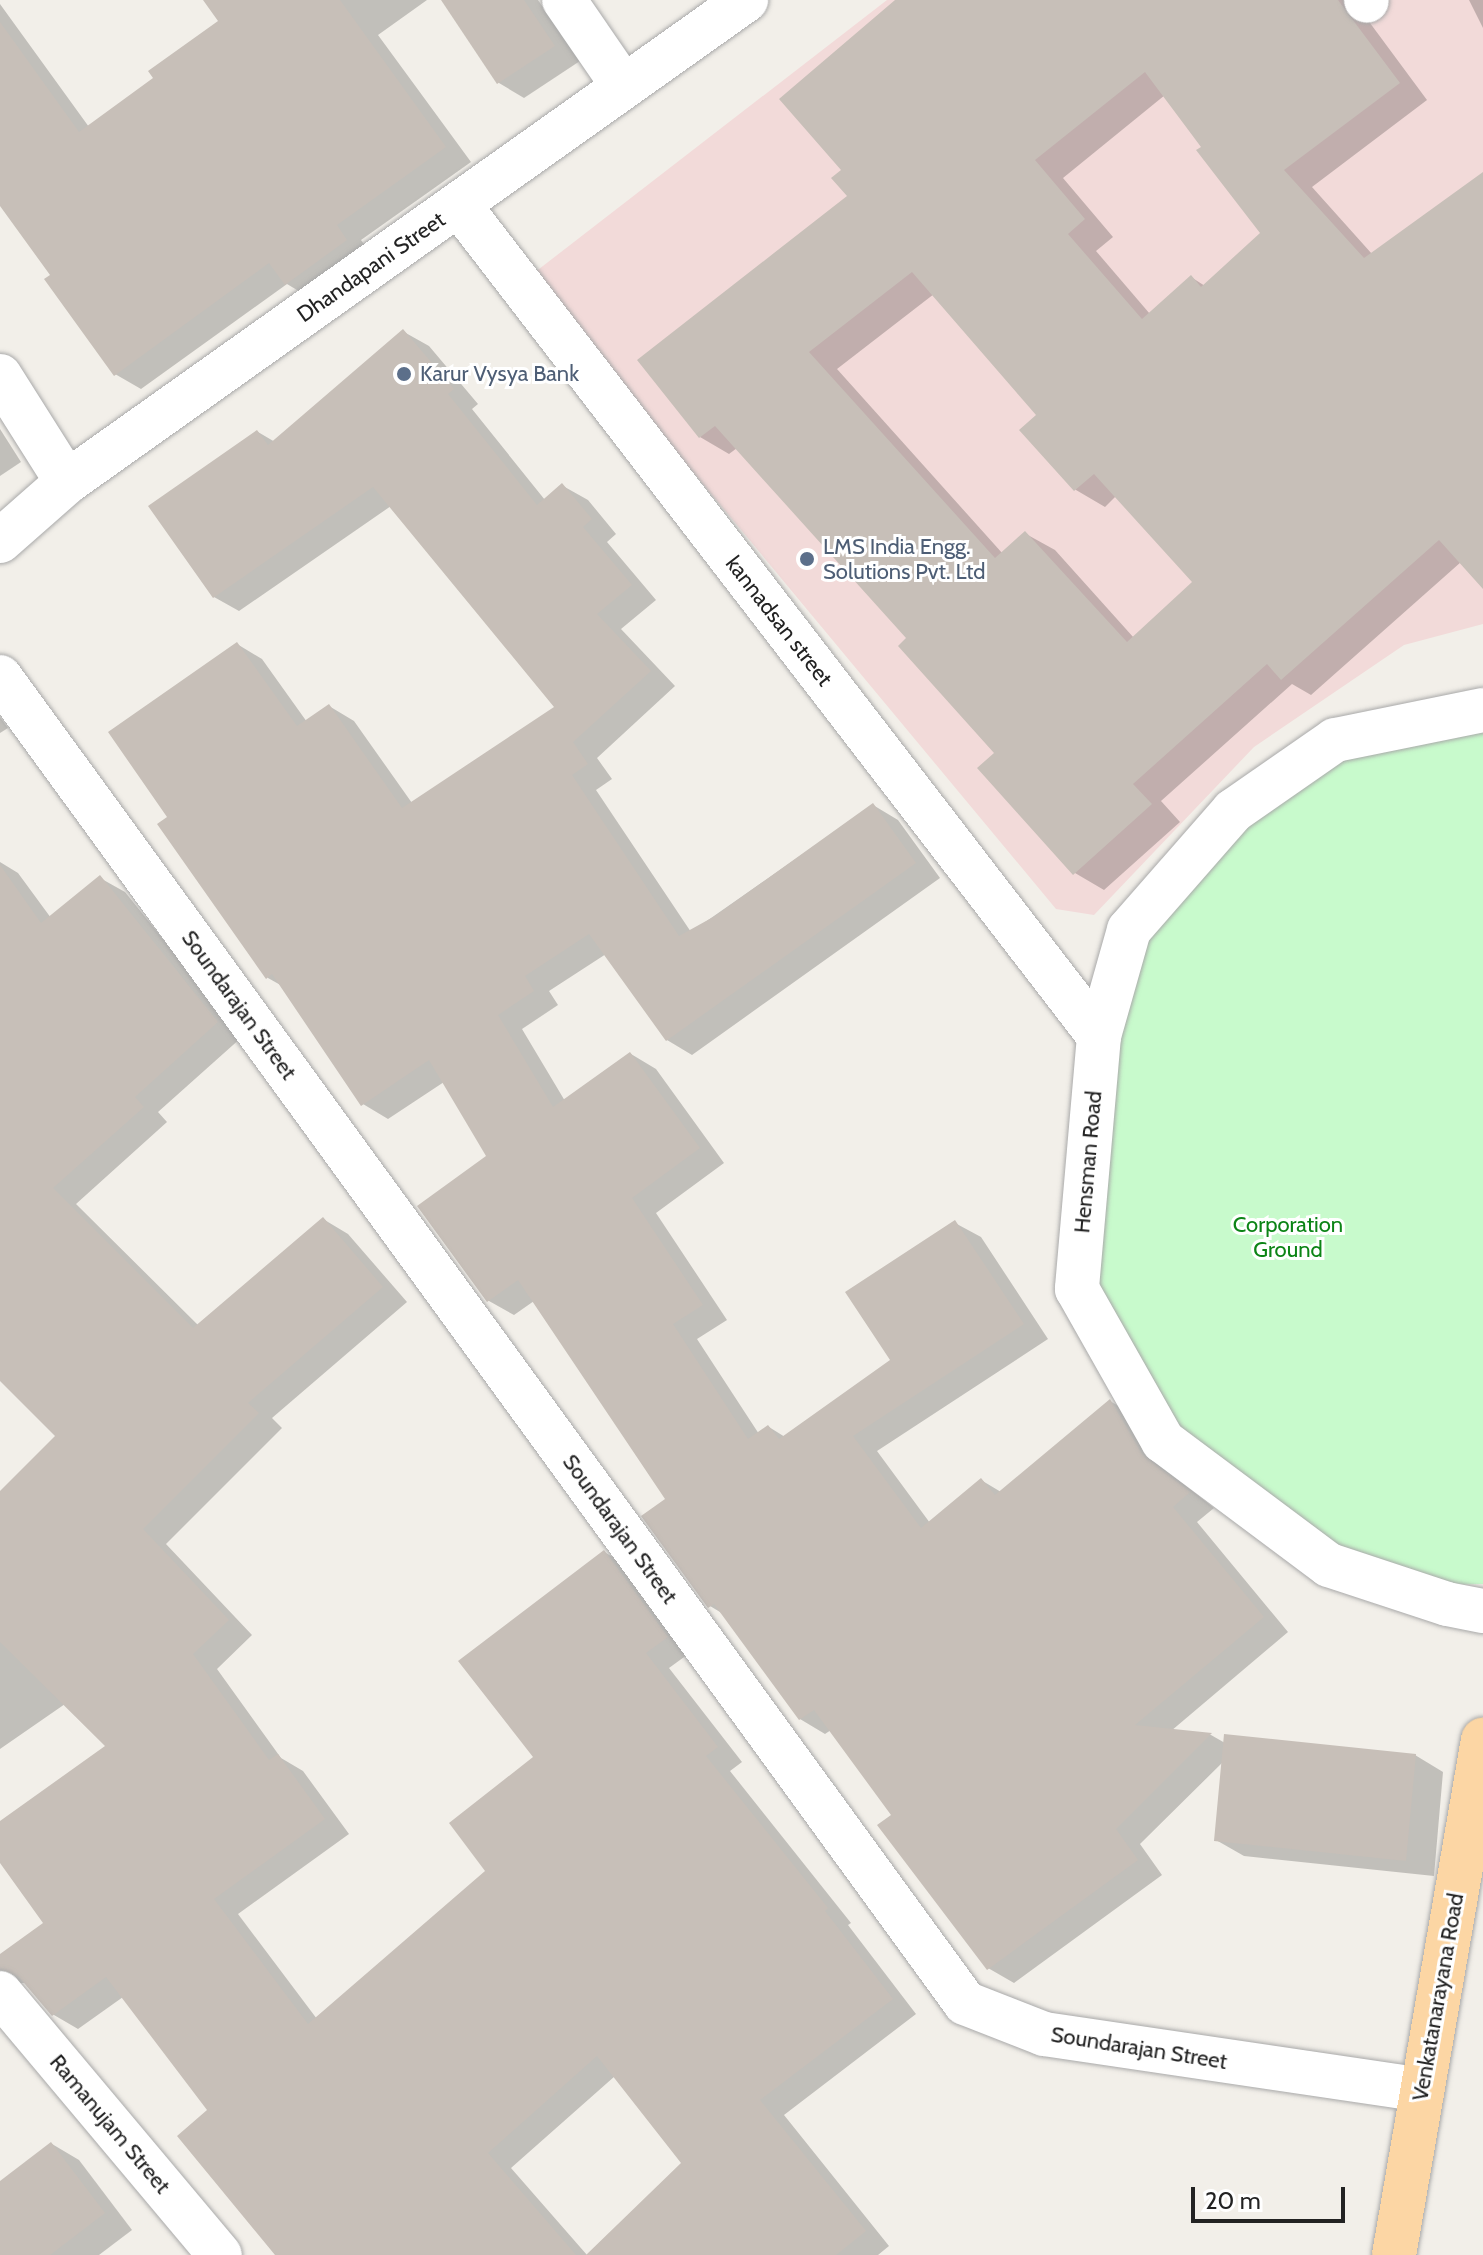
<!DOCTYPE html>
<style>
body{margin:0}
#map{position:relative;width:1483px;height:2255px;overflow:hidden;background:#f2efe9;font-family:Cabin,sans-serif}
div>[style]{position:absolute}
.commercial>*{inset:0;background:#f2dad9}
.park>*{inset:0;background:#c8facc}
.shadow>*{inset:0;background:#0003}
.building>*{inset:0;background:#c7bfb8}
.roads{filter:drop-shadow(0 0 2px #a9a9a9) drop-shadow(0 0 2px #a9a9a9)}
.minor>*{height:44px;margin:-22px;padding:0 22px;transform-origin:22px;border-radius:22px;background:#fff}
.major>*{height:44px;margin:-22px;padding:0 22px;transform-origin:22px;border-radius:22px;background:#fcd6a4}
.dots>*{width:22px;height:22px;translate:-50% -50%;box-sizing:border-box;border:4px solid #fff;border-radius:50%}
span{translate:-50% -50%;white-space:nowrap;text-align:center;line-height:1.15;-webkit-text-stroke:6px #fff;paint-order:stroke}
.street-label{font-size:22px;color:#222}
.service-label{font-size:22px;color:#4e5e75}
.left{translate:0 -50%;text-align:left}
.park-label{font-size:22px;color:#0c8416}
.scale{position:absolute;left:1191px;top:2187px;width:154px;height:36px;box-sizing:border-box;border:4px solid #222;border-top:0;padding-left:10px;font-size:24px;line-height:28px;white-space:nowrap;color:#222;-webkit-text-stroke:6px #fff;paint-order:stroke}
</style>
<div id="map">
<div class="commercial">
<i style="clip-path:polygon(887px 0,1483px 0,1483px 624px,1404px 645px,1254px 747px,1094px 915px,1056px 909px,530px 276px)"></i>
</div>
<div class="park">
<i style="clip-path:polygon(1483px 726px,1483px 1584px,1442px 1585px,1329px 1546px,1170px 1428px,1087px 1282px,1108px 1040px,1137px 938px,1236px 823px,1335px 756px)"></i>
</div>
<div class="shadow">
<i style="clip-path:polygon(205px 0,427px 0,378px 35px,471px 162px,361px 240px,372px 255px,312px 299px,287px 284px,141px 389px,115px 374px,53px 275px,0 201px,0 4px,89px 127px,156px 79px,221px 22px)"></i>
<i style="clip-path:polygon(443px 0,538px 0,580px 61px,524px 98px,499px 83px)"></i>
<i style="clip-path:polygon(evenodd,898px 0,1353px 0,1427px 100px,1312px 187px,1372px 254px,1483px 175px,1483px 586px,1461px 562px,1311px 695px,1292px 684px,1161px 801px,1180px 822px,1104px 890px,1075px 873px,997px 754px,909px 638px,737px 448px,729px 454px,700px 437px,850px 196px,843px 170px,898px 0,1165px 95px,1263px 234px,1205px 286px,1191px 277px,1150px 314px,1096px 251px,1113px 237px,1063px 178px,1165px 95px,898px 0,934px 294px,1038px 416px,1022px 430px,1076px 490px,1105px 507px,1116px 496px,1195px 582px,1134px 638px,1055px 550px,1026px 534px,1003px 554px,837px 369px,934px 294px)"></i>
<i style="clip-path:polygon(1469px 0,1483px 0,1483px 28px)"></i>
<i style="clip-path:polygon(404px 332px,429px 346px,478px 404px,472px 409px,545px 500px,563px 486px,588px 500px,616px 534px,607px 542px,656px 600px,621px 629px,675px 686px,597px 758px,612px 779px,596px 790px,691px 932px,873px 805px,898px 820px,940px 878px,692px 1055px,667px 1040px,606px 954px,549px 991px,558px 1005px,522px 1029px,565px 1101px,631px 1054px,656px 1069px,724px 1163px,656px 1213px,727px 1320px,697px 1339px,759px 1434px,769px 1427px,785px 1437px,893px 1360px,955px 1223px,981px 1237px,1048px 1339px,877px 1451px,930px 1523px,981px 1480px,1001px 1492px,1110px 1401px,1136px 1416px,1167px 1471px,1214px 1508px,1197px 1522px,1288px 1632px,1171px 1731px,1211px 1735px,1225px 1743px,1415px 1755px,1443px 1772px,1434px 1876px,1244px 1856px,1216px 1840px,1224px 1761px,1140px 1844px,1162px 1875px,1014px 1983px,988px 1968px,893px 1815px,831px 1730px,825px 1734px,800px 1719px,725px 1615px,710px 1606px,668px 1499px,534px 1301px,514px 1315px,489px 1301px,420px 1206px,489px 1156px,444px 1082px,388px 1119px,363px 1104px,284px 987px,268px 978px,159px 825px,170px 817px,237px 644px,262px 659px,307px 722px,329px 706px,354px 721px,412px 803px,557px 707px,391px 506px,239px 611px,214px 597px,258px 432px,275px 442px)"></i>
<i style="clip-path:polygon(0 429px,21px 462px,0 476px)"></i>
<i style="clip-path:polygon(0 717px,8px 728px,0 733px)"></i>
<i style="clip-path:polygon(0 862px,18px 873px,51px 918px,100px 878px,125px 892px,242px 1037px,158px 1112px,167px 1122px,76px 1204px,199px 1326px,323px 1219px,348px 1234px,407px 1302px,272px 1418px,282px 1428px,166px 1544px,252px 1635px,217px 1669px,281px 1758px,303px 1771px,349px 1834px,238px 1914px,317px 2019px,488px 1871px,536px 1758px,604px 1552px,629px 1566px,691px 1652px,669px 1668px,742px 1762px,730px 1771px,851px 1923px,848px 1925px,916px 2014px,784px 2115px,889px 2246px,878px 2255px,589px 2255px,684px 2163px,615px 2076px,511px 2168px,587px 2255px,276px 2255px,210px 2111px,123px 1997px,78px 2029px,54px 2015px,27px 1983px,19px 1983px,0 1972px,0 1956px,46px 1923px,0 1860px,0 1823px,108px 1746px,65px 1704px,0 1749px,0 1493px,58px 1436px,0 1378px)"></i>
<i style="clip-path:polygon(52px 2144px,79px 2160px,132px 2230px,99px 2255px,0 2255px,0 2183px)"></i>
</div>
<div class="building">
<i style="clip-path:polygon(203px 0,340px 0,446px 147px,337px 225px,347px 240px,285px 285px,269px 263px,114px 376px,44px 279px,50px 275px,0 206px,0 22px,79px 132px,153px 78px,148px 71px,218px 21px)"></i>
<i style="clip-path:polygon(441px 0,524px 0,555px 46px,497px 84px)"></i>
<i style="clip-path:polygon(evenodd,895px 0,1338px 0,1400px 83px,1284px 170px,1364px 258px,1483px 172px,1483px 589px,1439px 540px,1281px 680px,1267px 664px,1133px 784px,1152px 804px,1073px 875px,977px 768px,994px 753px,898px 646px,906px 638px,715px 426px,699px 438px,637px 360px,847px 196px,831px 178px,841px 170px,779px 99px,895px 0,1145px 72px,1201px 147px,1196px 150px,1260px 233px,1201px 287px,1191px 275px,1142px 319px,1068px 234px,1085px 219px,1035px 160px,1145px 72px,895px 0,912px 272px,1036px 415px,1019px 430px,1074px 491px,1094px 474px,1192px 582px,1127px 642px,1025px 531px,995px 558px,809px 352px,912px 272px)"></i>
<i style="clip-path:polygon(403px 329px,454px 389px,448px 394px,537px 505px,562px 483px,592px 519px,583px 527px,632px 585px,597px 614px,651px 671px,573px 742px,588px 764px,572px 775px,679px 936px,715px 916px,873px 803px,916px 863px,666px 1041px,589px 934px,525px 976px,534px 991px,498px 1015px,553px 1107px,630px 1052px,700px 1148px,632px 1198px,703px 1305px,673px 1324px,748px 1439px,768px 1425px,779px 1439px,890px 1360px,845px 1292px,955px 1220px,1024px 1324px,853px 1436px,921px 1528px,981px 1478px,995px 1495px,1110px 1399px,1142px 1454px,1190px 1492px,1173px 1507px,1264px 1617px,1135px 1725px,1212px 1733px,1116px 1829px,1138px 1860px,987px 1970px,877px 1825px,891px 1815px,814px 1710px,799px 1720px,714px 1604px,708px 1608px,641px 1516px,665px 1499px,518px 1280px,487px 1302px,417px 1206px,486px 1156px,429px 1060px,361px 1106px,272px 974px,266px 979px,157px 824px,167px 817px,108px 732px,237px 642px,297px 726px,329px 704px,402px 808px,554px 707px,373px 487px,213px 598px,148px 506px,257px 430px,268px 445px)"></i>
<i style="clip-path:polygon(0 865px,41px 923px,100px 875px,218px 1022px,135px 1097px,144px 1107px,53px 1188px,193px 1328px,323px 1217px,383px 1287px,248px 1403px,259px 1413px,143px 1529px,229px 1620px,193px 1654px,269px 1760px,278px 1754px,325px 1819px,214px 1899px,308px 2024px,485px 1871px,449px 1823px,533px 1757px,458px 1661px,604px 1550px,668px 1637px,646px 1653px,718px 1747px,706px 1756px,828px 1908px,825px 1911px,893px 1999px,760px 2100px,866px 2231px,836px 2255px,586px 2255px,681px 2163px,597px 2056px,488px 2153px,576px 2255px,275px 2255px,177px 2136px,207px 2110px,106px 1977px,52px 2016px,19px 1977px,0 1969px,0 1954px,43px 1923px,0 1863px,0 1821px,105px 1746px,0 1642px,0 1491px,55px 1436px,0 1381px)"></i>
<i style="clip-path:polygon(1224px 1734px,1416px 1754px,1406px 1861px,1214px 1841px)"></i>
<i style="clip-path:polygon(51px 2142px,105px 2213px,50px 2255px,0 2255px,0 2181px)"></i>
</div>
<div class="roads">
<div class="minor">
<i style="left:564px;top:0;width:104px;rotate:55.5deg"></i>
<i style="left:1366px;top:0;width:1px;rotate:45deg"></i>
<i style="left:459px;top:205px;width:1049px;rotate:52.4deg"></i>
<i style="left:0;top:376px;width:125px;rotate:57.7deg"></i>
<i style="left:0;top:541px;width:89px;rotate:-41.4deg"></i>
<i style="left:67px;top:482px;width:833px;rotate:-35.37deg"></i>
<i style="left:0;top:677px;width:1640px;rotate:53.95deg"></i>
<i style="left:965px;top:2003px;width:85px;rotate:21.4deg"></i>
<i style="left:1044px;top:2034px;width:382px;rotate:8.4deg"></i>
<i style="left:1483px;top:710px;width:151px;rotate:168.5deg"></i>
<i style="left:1335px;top:740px;width:124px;rotate:145.2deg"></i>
<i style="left:1233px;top:811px;width:158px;rotate:131.2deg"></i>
<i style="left:1129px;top:930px;width:110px;rotate:105.8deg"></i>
<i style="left:1099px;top:1036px;width:254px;rotate:95deg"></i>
<i style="left:1077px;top:1289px;width:175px;rotate:60.5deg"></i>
<i style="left:1163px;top:1441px;width:207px;rotate:36.8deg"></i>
<i style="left:1329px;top:1565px;width:124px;rotate:18.3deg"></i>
<i style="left:1447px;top:1604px;width:37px;rotate:11deg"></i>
<i style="left:0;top:1993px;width:342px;rotate:50deg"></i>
</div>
<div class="major">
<i style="left:1394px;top:2255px;width:523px;rotate:-80.2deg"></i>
</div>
</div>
<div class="dots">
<i style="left:404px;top:374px;background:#5c6f8a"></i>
<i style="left:807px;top:559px;background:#5c6f8a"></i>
</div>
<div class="street-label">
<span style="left:371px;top:267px;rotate:-35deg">Dhandapani Street</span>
<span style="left:779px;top:621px;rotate:52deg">kannadsan street</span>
<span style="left:239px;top:1005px;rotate:54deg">Soundarajan Street</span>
<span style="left:1088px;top:1162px;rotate:-85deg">Hensman Road</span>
<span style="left:620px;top:1529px;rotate:54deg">Soundarajan Street</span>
<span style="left:1438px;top:1997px;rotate:-80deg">Venkatanarayana Road</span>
<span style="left:1139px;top:2048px;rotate:9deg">Soundarajan Street</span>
<span style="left:110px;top:2124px;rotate:50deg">Ramanujam Street</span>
</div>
<div class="service-label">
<span class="left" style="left:420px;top:374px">Karur Vysya Bank</span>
<span class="left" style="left:823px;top:559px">LMS India Engg.<br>Solutions Pvt. Ltd</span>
</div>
<div class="park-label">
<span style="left:1288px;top:1237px">Corporation<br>Ground</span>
</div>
<div class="scale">20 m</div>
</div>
